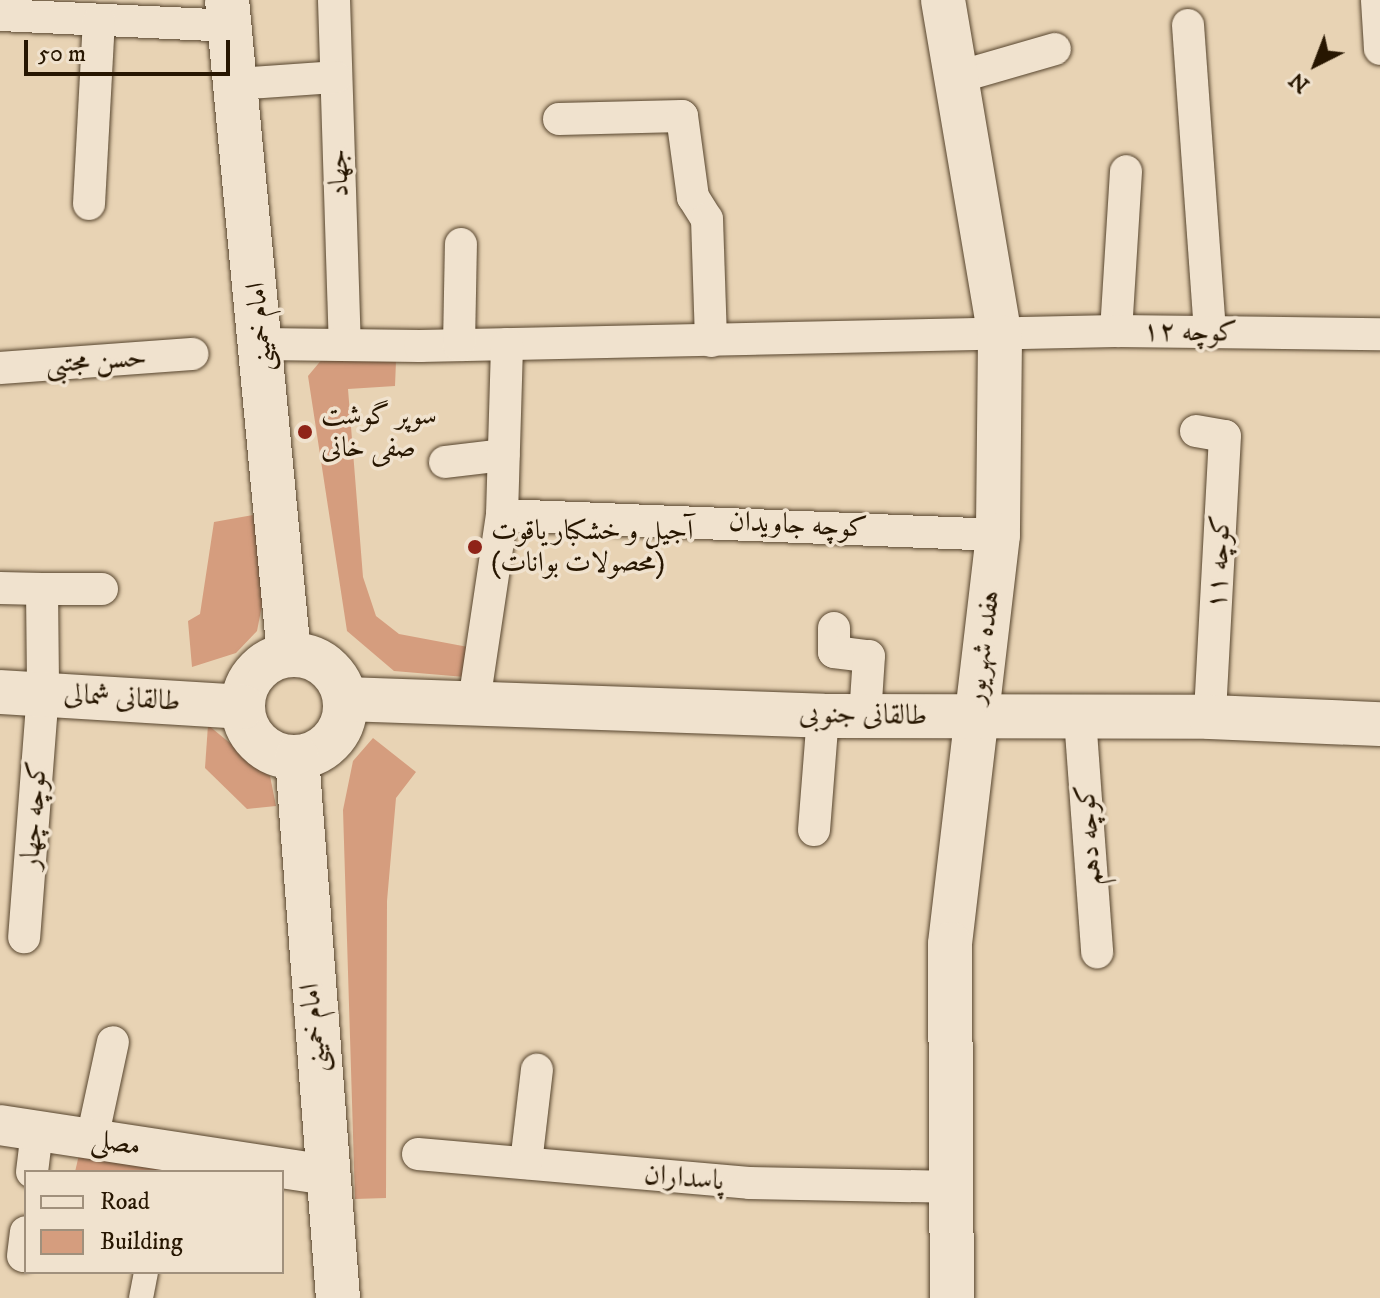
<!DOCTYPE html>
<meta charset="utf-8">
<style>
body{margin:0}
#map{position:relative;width:1380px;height:1298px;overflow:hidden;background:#e8d3b4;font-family:"IM FELL DW Pica",Amiri,serif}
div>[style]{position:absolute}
.building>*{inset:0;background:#d59d7e}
.roads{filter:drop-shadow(0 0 2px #57452e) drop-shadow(0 0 2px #57452e)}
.pedestrian>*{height:24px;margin:-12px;padding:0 12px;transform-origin:12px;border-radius:12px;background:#f0e2ce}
.minor>*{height:32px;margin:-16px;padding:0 16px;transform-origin:16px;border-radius:16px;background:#f0e2ce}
.tertiary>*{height:40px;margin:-20px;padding:0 20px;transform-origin:20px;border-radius:20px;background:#f0e2ce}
.secondary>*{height:44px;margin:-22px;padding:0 22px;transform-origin:22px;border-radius:22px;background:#f0e2ce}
.secondary>.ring{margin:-22px;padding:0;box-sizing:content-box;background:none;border:44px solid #f0e2ce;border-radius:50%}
.dots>*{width:22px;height:22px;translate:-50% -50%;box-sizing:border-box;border:4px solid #f0e2ce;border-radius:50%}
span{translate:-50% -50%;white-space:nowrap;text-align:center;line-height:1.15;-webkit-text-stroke:7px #f0e2ce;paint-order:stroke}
.street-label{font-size:28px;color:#271601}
.poi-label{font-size:28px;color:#271601}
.left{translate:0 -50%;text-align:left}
.legend{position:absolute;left:24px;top:1170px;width:260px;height:104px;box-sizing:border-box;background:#f0e2ce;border:2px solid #a0907c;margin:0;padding:10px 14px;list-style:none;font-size:24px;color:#271601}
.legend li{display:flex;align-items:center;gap:16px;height:40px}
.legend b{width:40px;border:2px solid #a0907c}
.north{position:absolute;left:1276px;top:24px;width:80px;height:80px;-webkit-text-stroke:6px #f0e2ce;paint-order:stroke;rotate:222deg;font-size:22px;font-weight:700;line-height:32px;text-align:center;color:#271601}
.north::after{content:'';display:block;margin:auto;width:28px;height:36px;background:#271601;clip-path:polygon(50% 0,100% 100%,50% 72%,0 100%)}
.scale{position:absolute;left:24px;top:40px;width:206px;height:36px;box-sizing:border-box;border:4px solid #271601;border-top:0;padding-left:10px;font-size:24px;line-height:28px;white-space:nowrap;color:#271601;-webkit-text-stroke:6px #f0e2ce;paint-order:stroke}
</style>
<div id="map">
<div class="building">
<i style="clip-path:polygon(328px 352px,396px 361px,395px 386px,348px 389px,363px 577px,376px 616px,399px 634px,468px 647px,465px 677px,394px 671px,347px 631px,308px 376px)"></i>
<i style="clip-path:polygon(253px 515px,266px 585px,257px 631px,236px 653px,192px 667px,188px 621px,200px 614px,214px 522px)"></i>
<i style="clip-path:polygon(208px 725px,270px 776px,276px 806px,247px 809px,205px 768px)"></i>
<i style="clip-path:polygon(373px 738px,416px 772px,396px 798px,387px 901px,386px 1198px,355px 1199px,343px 810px,353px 761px)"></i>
<i style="clip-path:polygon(81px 1146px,222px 1172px,75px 1172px)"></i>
</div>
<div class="roads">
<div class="pedestrian">
<i style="left:141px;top:1298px;width:26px;rotate:-79deg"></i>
</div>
<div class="minor">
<i style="left:334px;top:0;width:345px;rotate:88.2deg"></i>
<i style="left:1377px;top:0;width:49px;rotate:86.5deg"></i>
<i style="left:0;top:15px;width:230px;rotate:2.7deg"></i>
<i style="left:1188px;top:25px;width:308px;rotate:85.9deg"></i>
<i style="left:955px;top:78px;width:104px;rotate:-16.2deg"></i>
<i style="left:236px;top:84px;width:100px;rotate:-4deg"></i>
<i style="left:559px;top:119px;width:123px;rotate:-1.4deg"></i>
<i style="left:682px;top:116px;width:82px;rotate:82.3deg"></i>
<i style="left:693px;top:197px;width:26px;rotate:58deg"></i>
<i style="left:707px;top:219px;width:122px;rotate:88.1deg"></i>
<i style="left:89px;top:204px;width:184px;rotate:-86.9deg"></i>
<i style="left:1116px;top:331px;width:160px;rotate:-86.4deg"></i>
<i style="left:262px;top:344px;width:158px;rotate:0.7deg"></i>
<i style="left:420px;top:346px;width:696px;rotate:-1.23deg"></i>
<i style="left:1116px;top:331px;width:264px;rotate:0.7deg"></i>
<i style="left:459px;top:345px;width:101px;rotate:-88.9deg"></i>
<i style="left:0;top:368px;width:193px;rotate:-4.2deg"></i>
<i style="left:1196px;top:431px;width:29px;rotate:10deg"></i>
<i style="left:1225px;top:436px;width:281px;rotate:93.1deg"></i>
<i style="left:445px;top:462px;width:59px;rotate:-6.8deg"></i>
<i style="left:502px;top:515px;width:496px;rotate:2.3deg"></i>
<i style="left:0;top:588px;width:42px;rotate:1.4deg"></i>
<i style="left:42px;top:589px;width:103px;rotate:89.4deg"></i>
<i style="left:43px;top:692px;width:246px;rotate:94.4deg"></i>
<i style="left:42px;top:589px;width:60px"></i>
<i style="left:834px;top:628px;width:24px;rotate:90deg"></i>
<i style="left:834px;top:652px;width:35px;rotate:7deg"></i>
<i style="left:869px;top:656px;width:60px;rotate:93.8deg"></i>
<i style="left:474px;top:702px;width:189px;rotate:-81.5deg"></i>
<i style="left:502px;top:515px;width:171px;rotate:-88.3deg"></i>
<i style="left:1080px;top:718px;width:235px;rotate:85.8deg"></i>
<i style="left:814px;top:830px;width:114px;rotate:-85.5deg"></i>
<i style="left:92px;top:1139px;width:99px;rotate:-77.8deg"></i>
<i style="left:418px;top:1154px;width:332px;rotate:5deg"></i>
<i style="left:749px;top:1183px;width:202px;rotate:1.1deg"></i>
<i style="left:526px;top:1163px;width:94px;rotate:-83.3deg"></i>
<i style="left:32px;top:1172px;width:41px;rotate:-83deg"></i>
<i style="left:23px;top:1256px;width:24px;rotate:-83deg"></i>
</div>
<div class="tertiary">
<i style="left:0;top:1125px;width:331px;rotate:8.7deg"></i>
</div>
<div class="secondary">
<i style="left:227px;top:0;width:658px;rotate:84.59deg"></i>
<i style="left:943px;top:0;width:342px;rotate:80.4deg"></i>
<i style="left:1000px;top:337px;width:198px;rotate:90.6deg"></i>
<i style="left:998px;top:535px;width:412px;rotate:96.7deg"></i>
<i style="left:950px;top:944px;width:354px;rotate:89.7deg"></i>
<i class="ring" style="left:243px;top:655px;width:58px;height:58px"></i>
<i style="left:0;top:692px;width:243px;rotate:3.5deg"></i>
<i style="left:345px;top:699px;width:478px;rotate:2deg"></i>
<i style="left:823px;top:716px;width:387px;rotate:0.1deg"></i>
<i style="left:1210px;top:717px;width:170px;rotate:2.4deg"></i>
<i style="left:297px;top:757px;width:543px;rotate:85.67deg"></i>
</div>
</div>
<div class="dots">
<i style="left:305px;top:432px;background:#8f2418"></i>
<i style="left:475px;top:547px;background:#8f2418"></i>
</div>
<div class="street-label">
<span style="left:339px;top:173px;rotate:-92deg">جهاد</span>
<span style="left:260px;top:327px;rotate:-95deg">امام خمینی</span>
<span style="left:1190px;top:332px;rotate:1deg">کوچه ۱۲</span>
<span style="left:96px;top:361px;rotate:-4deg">حسن مجتبی</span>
<span style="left:798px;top:525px;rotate:3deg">کوچه جاویدان</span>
<span style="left:1219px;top:562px;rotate:-87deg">کوچه ۱۱</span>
<span style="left:983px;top:647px;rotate:-82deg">هفده شهریور</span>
<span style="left:122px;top:698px;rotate:4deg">طالقانی شمالی</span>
<span style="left:863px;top:715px;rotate:1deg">طالقانی جنوبی</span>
<span style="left:34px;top:815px;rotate:-86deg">کوچه چهار</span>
<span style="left:1089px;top:835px;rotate:-94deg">کوچه دهم</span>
<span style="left:314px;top:1028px;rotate:-95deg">امام خمینی</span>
<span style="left:116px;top:1143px;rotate:9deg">مصلی</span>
<span style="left:684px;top:1178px;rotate:5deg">پاسداران</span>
</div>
<div class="poi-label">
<span class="left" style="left:321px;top:432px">سوپر گوشت<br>صفی خانی</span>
<span class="left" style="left:491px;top:547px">آجیل و خشکبار یاقوت<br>(محصولات بوانات)</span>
</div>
<ul class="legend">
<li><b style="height:10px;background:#f0e2ce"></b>Road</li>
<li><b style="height:22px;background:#d59d7e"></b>Building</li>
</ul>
<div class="north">N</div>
<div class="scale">50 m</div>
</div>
